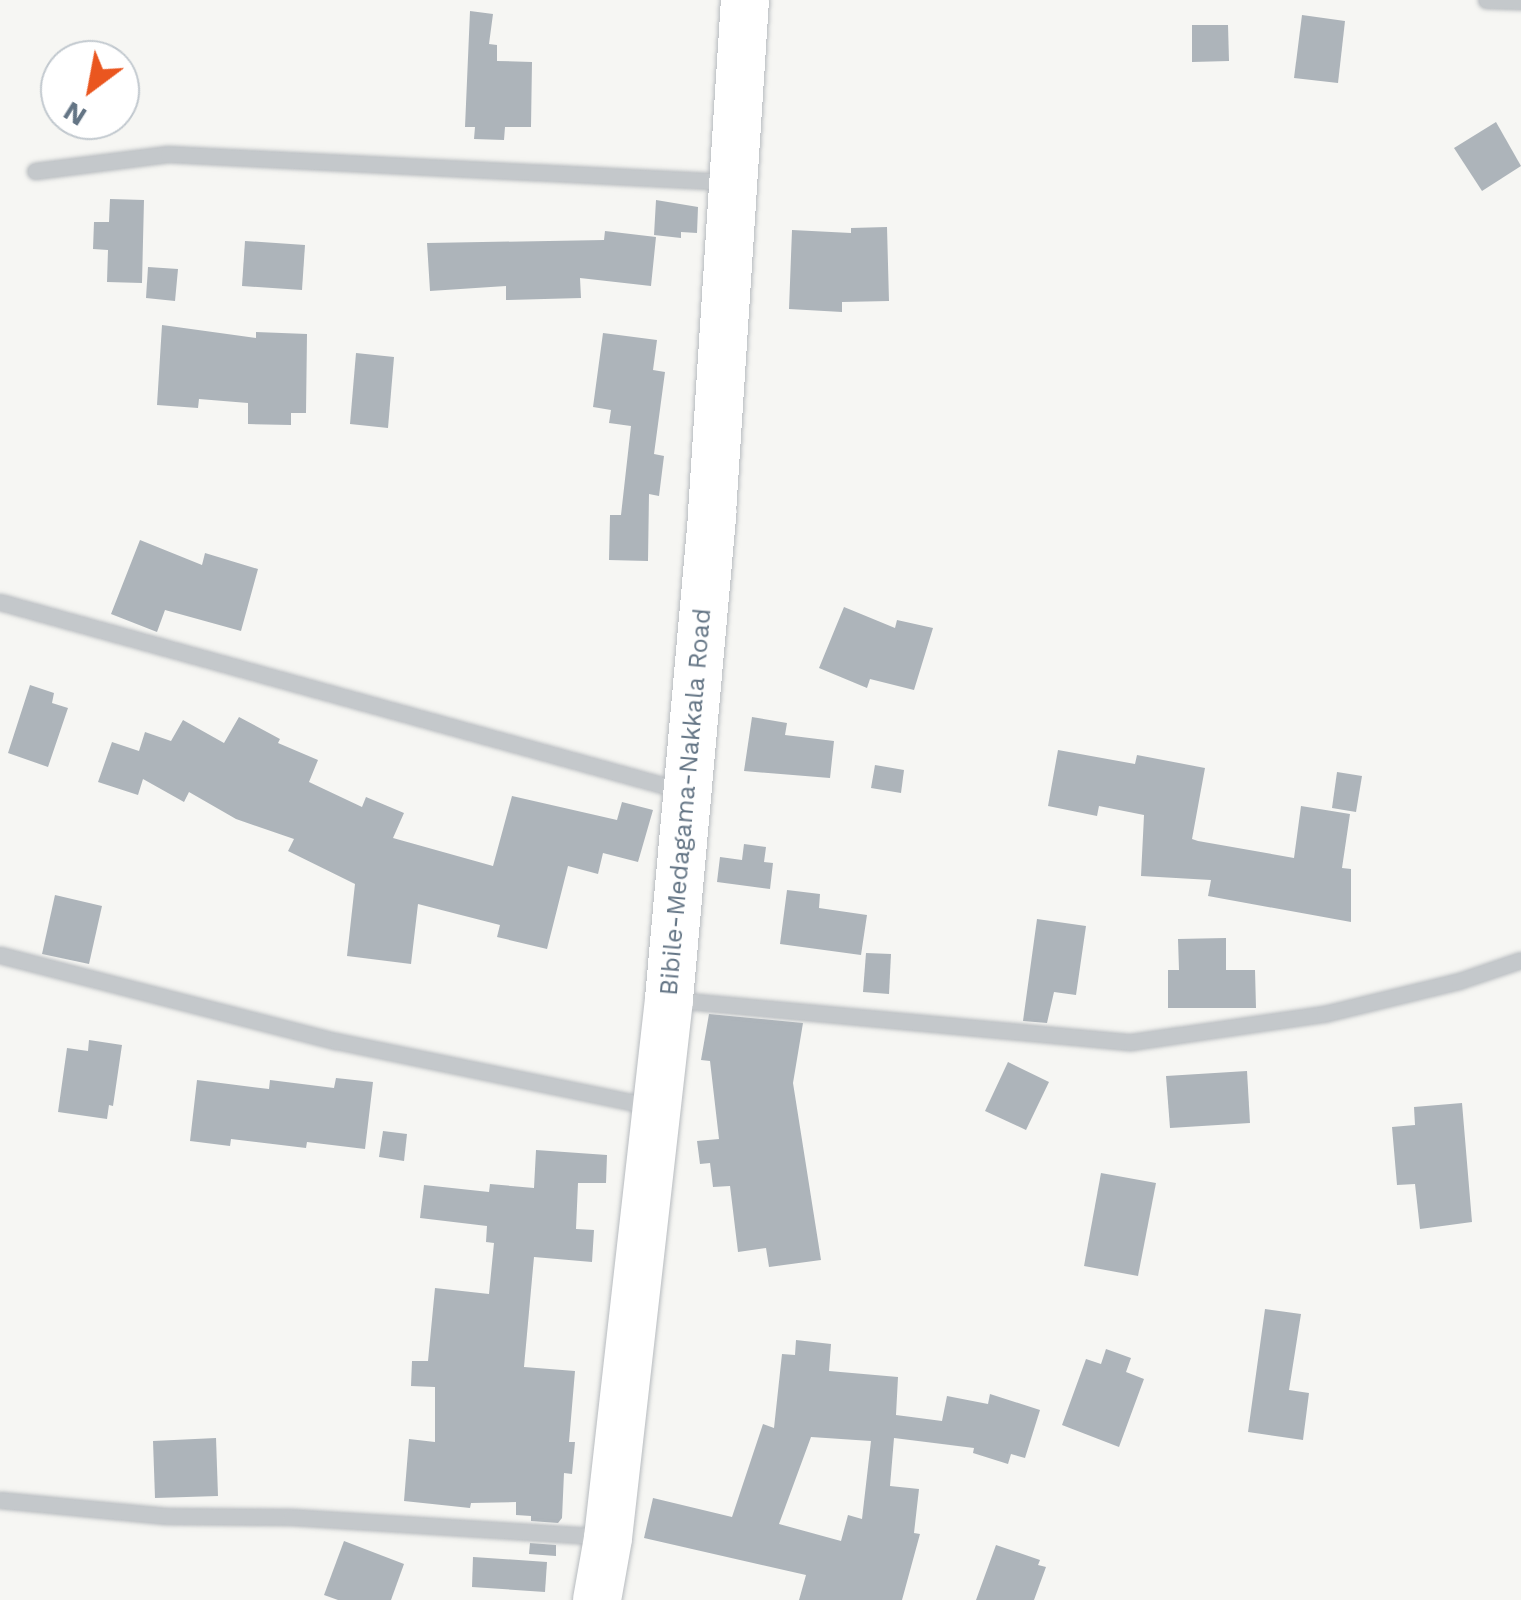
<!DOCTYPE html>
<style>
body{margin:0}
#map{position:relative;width:1521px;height:1600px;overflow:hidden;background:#f6f6f3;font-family:"Work Sans",sans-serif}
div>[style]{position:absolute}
.building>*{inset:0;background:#adb4ba}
.roads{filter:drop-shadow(0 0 2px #b7bbbf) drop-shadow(0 0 2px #b7bbbf)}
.lane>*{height:15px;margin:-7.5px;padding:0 7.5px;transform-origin:7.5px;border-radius:7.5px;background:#c4c8cb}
.primary>*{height:48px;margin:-24px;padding:0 24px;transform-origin:24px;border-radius:24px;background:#fff}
span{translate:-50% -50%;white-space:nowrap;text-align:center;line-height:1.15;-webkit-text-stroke:10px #fff;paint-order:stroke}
.street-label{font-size:25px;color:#647585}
.north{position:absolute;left:40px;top:40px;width:100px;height:100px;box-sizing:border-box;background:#fff;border:2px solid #c1c8ce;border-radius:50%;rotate:212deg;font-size:28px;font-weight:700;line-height:40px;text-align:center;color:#647585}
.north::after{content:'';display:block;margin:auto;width:35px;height:45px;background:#ea561f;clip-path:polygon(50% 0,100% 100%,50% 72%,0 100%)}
</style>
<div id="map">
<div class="building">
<i style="clip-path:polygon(470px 11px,493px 14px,489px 44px,497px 45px,497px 61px,532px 62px,531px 127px,505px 127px,504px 140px,474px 139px,475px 127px,465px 127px)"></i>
<i style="clip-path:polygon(1302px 15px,1345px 21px,1338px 83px,1294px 78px)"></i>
<i style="clip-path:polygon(1192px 25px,1228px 25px,1229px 61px,1192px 62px)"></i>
<i style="clip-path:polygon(1496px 122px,1521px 166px,1482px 191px,1454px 148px)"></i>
<i style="clip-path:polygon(110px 199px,144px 200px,142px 283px,107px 282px,108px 250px,93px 249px,94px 222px,109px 222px)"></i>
<i style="clip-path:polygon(656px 200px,698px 207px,697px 233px,681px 232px,681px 238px,654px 235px)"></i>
<i style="clip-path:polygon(887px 227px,889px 301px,842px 302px,842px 312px,789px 309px,792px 230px,851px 233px,851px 228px)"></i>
<i style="clip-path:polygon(605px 231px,656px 237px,651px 286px,580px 278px,581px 298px,506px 300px,506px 286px,430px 291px,427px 243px,604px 240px)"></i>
<i style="clip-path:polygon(245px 241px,305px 245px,302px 290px,242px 286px)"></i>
<i style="clip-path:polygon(148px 267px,178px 269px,175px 301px,146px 298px)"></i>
<i style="clip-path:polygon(162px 325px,256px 338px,256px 332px,307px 334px,306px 413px,291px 413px,291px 425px,248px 424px,248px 403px,199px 399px,198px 408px,157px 405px)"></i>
<i style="clip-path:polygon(603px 333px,657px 340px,653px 370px,665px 372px,654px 454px,664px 456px,659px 496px,649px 494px,648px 561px,609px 560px,610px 515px,621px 515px,631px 426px,609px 423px,611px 410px,593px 407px)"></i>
<i style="clip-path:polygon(356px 353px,394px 357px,388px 428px,350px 424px)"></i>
<i style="clip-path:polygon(140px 540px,202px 565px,205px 553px,258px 569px,241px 631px,165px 610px,157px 632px,111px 614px)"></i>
<i style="clip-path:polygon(844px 607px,895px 628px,897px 620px,933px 628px,914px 690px,870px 679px,867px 688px,819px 668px)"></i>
<i style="clip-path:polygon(30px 685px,54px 693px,52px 703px,68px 708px,48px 767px,8px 753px)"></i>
<i style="clip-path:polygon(239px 717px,280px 739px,278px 743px,318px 760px,309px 782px,362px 807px,366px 797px,404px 813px,393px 838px,493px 866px,512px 796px,617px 820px,622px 802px,653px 810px,638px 862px,603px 853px,598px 874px,568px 866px,547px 949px,497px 937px,500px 925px,418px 904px,411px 964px,347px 956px,355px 884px,288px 851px,294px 839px,236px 819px,189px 792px,184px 802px,143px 779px,138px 795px,98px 782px,112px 742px,139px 751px,145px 732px,171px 741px,183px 720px,224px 743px)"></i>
<i style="clip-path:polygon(752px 717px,787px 723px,785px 735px,834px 741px,830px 778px,744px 771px)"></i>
<i style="clip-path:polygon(1058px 750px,1135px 764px,1137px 755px,1205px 768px,1192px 839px,1198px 841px,1294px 858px,1301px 806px,1350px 814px,1342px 868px,1351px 869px,1351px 922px,1208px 896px,1211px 880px,1141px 876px,1144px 815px,1099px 806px,1097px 816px,1048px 806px)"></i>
<i style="clip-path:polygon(875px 765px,904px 770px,901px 793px,871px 788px)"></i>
<i style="clip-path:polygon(1337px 772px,1362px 776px,1356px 812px,1332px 808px)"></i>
<i style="clip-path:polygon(744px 844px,766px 847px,764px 862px,773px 863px,770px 889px,717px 882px,720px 857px,742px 860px)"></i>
<i style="clip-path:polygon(787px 890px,820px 894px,819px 908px,867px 915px,861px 955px,780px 944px)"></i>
<i style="clip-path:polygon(55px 895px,102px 906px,89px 964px,42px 954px)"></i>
<i style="clip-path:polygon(1037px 919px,1086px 926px,1076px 995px,1054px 992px,1047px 1023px,1023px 1021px)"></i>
<i style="clip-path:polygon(1226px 938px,1226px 970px,1255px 970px,1256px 1008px,1168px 1008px,1168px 970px,1179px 970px,1178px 939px)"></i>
<i style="clip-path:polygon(866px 953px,891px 954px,889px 994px,863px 992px)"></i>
<i style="clip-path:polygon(709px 1014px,803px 1023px,793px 1083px,821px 1260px,769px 1267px,766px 1248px,738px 1252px,730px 1186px,713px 1187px,710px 1163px,700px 1164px,697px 1141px,719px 1139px,710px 1061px,701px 1060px)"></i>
<i style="clip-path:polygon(89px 1040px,122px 1045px,113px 1106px,109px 1105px,107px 1119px,58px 1112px,67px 1048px,88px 1051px)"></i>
<i style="clip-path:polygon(1008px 1062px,1049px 1082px,1026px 1130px,985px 1111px)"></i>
<i style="clip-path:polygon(1247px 1071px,1250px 1123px,1170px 1128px,1166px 1076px)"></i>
<i style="clip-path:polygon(336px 1078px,373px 1082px,365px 1149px,307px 1142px,306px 1148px,231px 1139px,230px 1146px,190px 1141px,197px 1080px,269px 1089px,270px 1080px,334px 1088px)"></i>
<i style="clip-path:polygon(1462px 1103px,1472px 1222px,1420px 1229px,1415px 1184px,1397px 1185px,1392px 1127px,1415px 1125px,1414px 1107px)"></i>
<i style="clip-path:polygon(383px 1131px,407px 1134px,404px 1161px,379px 1157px)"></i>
<i style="clip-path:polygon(536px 1150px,607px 1155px,606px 1183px,578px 1183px,576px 1229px,594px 1230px,592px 1262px,534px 1257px,524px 1367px,575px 1371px,569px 1442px,575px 1442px,572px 1474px,564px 1473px,562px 1518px,558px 1523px,531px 1521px,531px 1516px,516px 1515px,516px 1502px,471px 1503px,470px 1508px,404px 1501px,409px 1439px,435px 1442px,435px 1387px,411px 1386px,412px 1361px,428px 1361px,435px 1288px,489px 1294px,494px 1243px,486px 1242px,487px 1226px,420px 1218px,424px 1185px,489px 1192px,490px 1184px,534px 1188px)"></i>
<i style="clip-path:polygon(1101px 1173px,1156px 1183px,1138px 1276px,1084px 1266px)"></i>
<i style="clip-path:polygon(1265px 1309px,1301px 1314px,1289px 1390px,1309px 1393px,1303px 1440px,1248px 1432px)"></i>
<i style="clip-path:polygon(evenodd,796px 1340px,831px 1344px,829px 1371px,898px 1377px,896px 1415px,942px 1421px,947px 1396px,988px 1404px,990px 1394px,1040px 1410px,1025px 1458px,1011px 1454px,1008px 1464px,973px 1453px,974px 1448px,894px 1438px,890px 1486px,919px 1489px,914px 1533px,920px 1534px,902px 1600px,799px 1600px,806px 1575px,644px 1538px,653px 1498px,732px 1517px,763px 1424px,774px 1428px,782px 1354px,795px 1355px,796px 1340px,811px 1437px,871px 1441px,862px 1519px,848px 1515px,841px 1541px,779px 1524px,811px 1437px)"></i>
<i style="clip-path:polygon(1106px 1349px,1131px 1358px,1126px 1372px,1144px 1379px,1119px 1447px,1062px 1425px,1086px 1359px,1101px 1364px)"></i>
<i style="clip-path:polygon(216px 1438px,218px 1496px,155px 1498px,153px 1441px)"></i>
<i style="clip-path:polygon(344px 1541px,404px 1564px,391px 1600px,338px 1600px,324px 1595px)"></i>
<i style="clip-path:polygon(530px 1543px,556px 1545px,556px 1556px,529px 1554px)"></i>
<i style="clip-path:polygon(996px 1545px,1040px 1560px,1038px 1565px,1046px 1567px,1034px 1600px,976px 1600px)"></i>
<i style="clip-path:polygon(473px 1557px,547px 1562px,545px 1592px,472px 1587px)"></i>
</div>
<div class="roads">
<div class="lane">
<i style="left:1486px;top:0;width:35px;rotate:2deg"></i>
<i style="left:35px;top:171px;width:134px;rotate:-7.3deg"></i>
<i style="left:168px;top:154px;width:563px;rotate:2.85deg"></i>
<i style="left:0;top:602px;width:706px;rotate:15.45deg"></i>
<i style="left:0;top:955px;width:347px;rotate:14.4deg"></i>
<i style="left:336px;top:1041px;width:325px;rotate:11.7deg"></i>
<i style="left:676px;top:1000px;width:457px;rotate:5.3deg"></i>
<i style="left:1131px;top:1042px;width:195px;rotate:-8.3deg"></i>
<i style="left:1324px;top:1014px;width:139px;rotate:-13.7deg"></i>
<i style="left:1459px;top:981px;width:65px;rotate:-18.7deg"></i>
<i style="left:0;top:1500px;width:167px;rotate:5.5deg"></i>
<i style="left:166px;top:1516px;width:125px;rotate:0.5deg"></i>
<i style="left:291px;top:1517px;width:315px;rotate:3.6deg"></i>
</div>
<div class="primary">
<i style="left:597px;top:1600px;width:63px;rotate:-79.9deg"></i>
<i style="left:608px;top:1538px;width:542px;rotate:-83.54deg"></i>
<i style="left:669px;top:999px;width:488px;rotate:-84.9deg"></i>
<i style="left:712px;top:513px;width:514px;rotate:-86.32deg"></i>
</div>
</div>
<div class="street-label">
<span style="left:686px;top:802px;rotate:-85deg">Bibile-Medagama-Nakkala Road</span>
</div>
<div class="north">N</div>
</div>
